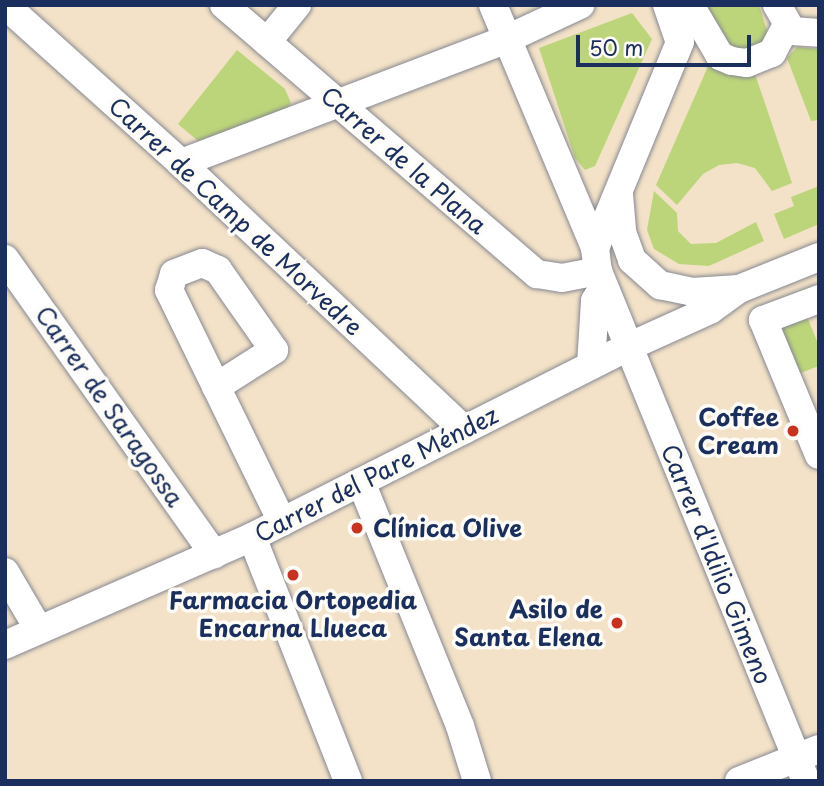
<!DOCTYPE html>
<meta charset="utf-8">
<style>
body{margin:0}
#map{position:relative;width:824px;height:786px;overflow:hidden;background:#f3e2c7;font-family:"Playpen Sans",sans-serif}
div>[style]{position:absolute}
.green>*{inset:0;background:#bcd57a}
.roads{filter:drop-shadow(0 0 2px #878892) drop-shadow(0 0 2px #878892)}
.minor>*{height:28px;margin:-14px;padding:0 14px;transform-origin:14px;border-radius:14px;background:#fff}
.dots>*{width:19px;height:19px;translate:-50% -50%;box-sizing:border-box;border:4px solid #fdfcf7;border-radius:50%}
span{translate:-50% -50%;white-space:nowrap;text-align:center;line-height:1.15;-webkit-text-stroke:7px #fdfcf7;paint-order:stroke}
.street-label{font-size:24px;color:#1b2f5e}
.poi-label{font-size:24px;color:#1b2f5e;font-weight:700}
.right{translate:-100% -50%;text-align:right}
.left{translate:0 -50%;text-align:left}
.frame{position:absolute;inset:0;border:7px solid #1b2f5e;pointer-events:none}
.scale{position:absolute;left:576px;top:35px;width:175px;height:32px;box-sizing:border-box;border:4px solid #1b2f5e;border-top:0;padding-left:9px;font-size:21px;line-height:24px;white-space:nowrap;color:#1b2f5e;-webkit-text-stroke:5px #fdfcf7;paint-order:stroke}
</style>
<div id="map">
<div class="green">
<i style="clip-path:polygon(701px 5px,759px 5px,768px 34px,763px 42px,734px 58px)"></i>
<i style="clip-path:polygon(632px 13px,652px 39px,595px 166px,585px 170px,575px 158px,539px 48px)"></i>
<i style="clip-path:polygon(797px 47px,819px 49px,819px 120px,811px 121px,787px 58px)"></i>
<i style="clip-path:polygon(237px 50px,285px 89px,291px 103px,284px 111px,198px 141px,178px 124px)"></i>
<i style="clip-path:polygon(709px 64px,726px 74px,755px 74px,792px 183px,772px 191px,755px 168px,737px 163px,719px 165px,703px 174px,677px 205px,656px 185px)"></i>
<i style="clip-path:polygon(819px 186px,819px 224px,784px 239px,774px 214px,794px 206px,791px 197px)"></i>
<i style="clip-path:polygon(654px 191px,677px 213px,678px 231px,691px 244px,716px 243px,756px 222px,764px 241px,709px 266px,679px 264px,654px 249px,647px 230px)"></i>
<i style="clip-path:polygon(806px 314px,819px 346px,819px 366px,795px 375px,776px 325px)"></i>
</div>
<div class="roads">
<div class="minor">
<i style="left:5px;top:5px;width:237px;rotate:41.9deg"></i>
<i style="left:181px;top:163px;width:389px;rotate:43.3deg"></i>
<i style="left:224px;top:5px;width:413px;rotate:40.7deg"></i>
<i style="left:537px;top:274px;width:25px;rotate:9deg"></i>
<i style="left:562px;top:278px;width:37px;rotate:-11deg"></i>
<i style="left:493px;top:5px;width:264px;rotate:67.2deg"></i>
<i style="left:667px;top:5px;width:39px;rotate:71deg"></i>
<i style="left:680px;top:42px;width:223px;rotate:112.4deg"></i>
<i style="left:595px;top:248px;width:23px;rotate:83deg"></i>
<i style="left:598px;top:271px;width:551px;rotate:67.81deg"></i>
<i style="left:690px;top:5px;width:59px;rotate:59.5deg"></i>
<i style="left:720px;top:56px;width:13px;rotate:23deg"></i>
<i style="left:732px;top:61px;width:15px;rotate:8deg"></i>
<i style="left:747px;top:63px;width:27px;rotate:-22deg"></i>
<i style="left:772px;top:53px;width:30px;rotate:-62deg"></i>
<i style="left:777px;top:5px;width:30px;rotate:60deg"></i>
<i style="left:792px;top:31px;width:27px;rotate:4deg"></i>
<i style="left:267px;top:42px;width:48px;rotate:-51deg"></i>
<i style="left:181px;top:163px;width:349px;rotate:-20.8deg"></i>
<i style="left:507px;top:39px;width:81px;rotate:-25deg"></i>
<i style="left:619px;top:195px;width:37px;rotate:85deg"></i>
<i style="left:622px;top:232px;width:30px;rotate:70deg"></i>
<i style="left:632px;top:260px;width:38px;rotate:42deg"></i>
<i style="left:660px;top:285px;width:33px;rotate:12deg"></i>
<i style="left:692px;top:292px;width:47px;rotate:-3.7deg"></i>
<i style="left:739px;top:289px;width:86px;rotate:-21.8deg"></i>
<i style="left:5px;top:259px;width:362px;rotate:54.7deg"></i>
<i style="left:819px;top:299px;width:60px;rotate:159.4deg"></i>
<i style="left:763px;top:320px;width:146px;rotate:67.5deg"></i>
<i style="left:591px;top:365px;width:64px;rotate:-86.4deg"></i>
<i style="left:595px;top:301px;width:14px;rotate:-60deg"></i>
<i style="left:216px;top:387px;width:69px;rotate:-32.5deg"></i>
<i style="left:274px;top:350px;width:98px;rotate:-125deg"></i>
<i style="left:218px;top:270px;width:17px;rotate:-156deg"></i>
<i style="left:202px;top:263px;width:30px;rotate:159deg"></i>
<i style="left:174px;top:274px;width:17px;rotate:107deg"></i>
<i style="left:169px;top:290px;width:258px;rotate:64deg"></i>
<i style="left:361px;top:482px;width:263px;rotate:67.9deg"></i>
<i style="left:460px;top:726px;width:58px;rotate:72.8deg"></i>
<i style="left:252px;top:537px;width:262px;rotate:68.5deg"></i>
<i style="left:5px;top:572px;width:67px;rotate:59.6deg"></i>
<i style="left:5px;top:645px;width:270px;rotate:-23.6deg"></i>
<i style="left:252px;top:537px;width:421px;rotate:-26.8deg"></i>
<i style="left:628px;top:347px;width:90px;rotate:-24.3deg"></i>
<i style="left:710px;top:310px;width:36px;rotate:-36deg"></i>
<i style="left:739px;top:781px;width:86px;rotate:-21.8deg"></i>
</div>
</div>
<div class="dots">
<i style="left:793px;top:431px;background:#c8321e"></i>
<i style="left:357px;top:528px;background:#c8321e"></i>
<i style="left:293px;top:575px;background:#c8321e"></i>
<i style="left:617px;top:623px;background:#c8321e"></i>
</div>
<div class="street-label">
<span style="left:404px;top:160px;rotate:41deg">Carrer de la Plana</span>
<span style="left:236px;top:216px;rotate:43deg">Carrer de Camp de Morvedre</span>
<span style="left:110px;top:406px;rotate:55deg">Carrer de Saragossa</span>
<span style="left:376px;top:474px;rotate:-27deg">Carrer del Pare Méndez</span>
<span style="left:717px;top:564px;rotate:68deg">Carrer d'Idilio Gimeno</span>
</div>
<div class="poi-label">
<span class="right" style="left:779px;top:431px">Coffee<br>Cream</span>
<span class="left" style="left:373px;top:528px">Clínica Olive</span>
<span style="left:293px;top:614px">Farmacia Ortopedia<br>Encarna Llueca</span>
<span class="right" style="left:603px;top:623px">Asilo de<br>Santa Elena</span>
</div>
<div class="frame"></div>
<div class="scale">50 m</div>
</div>
